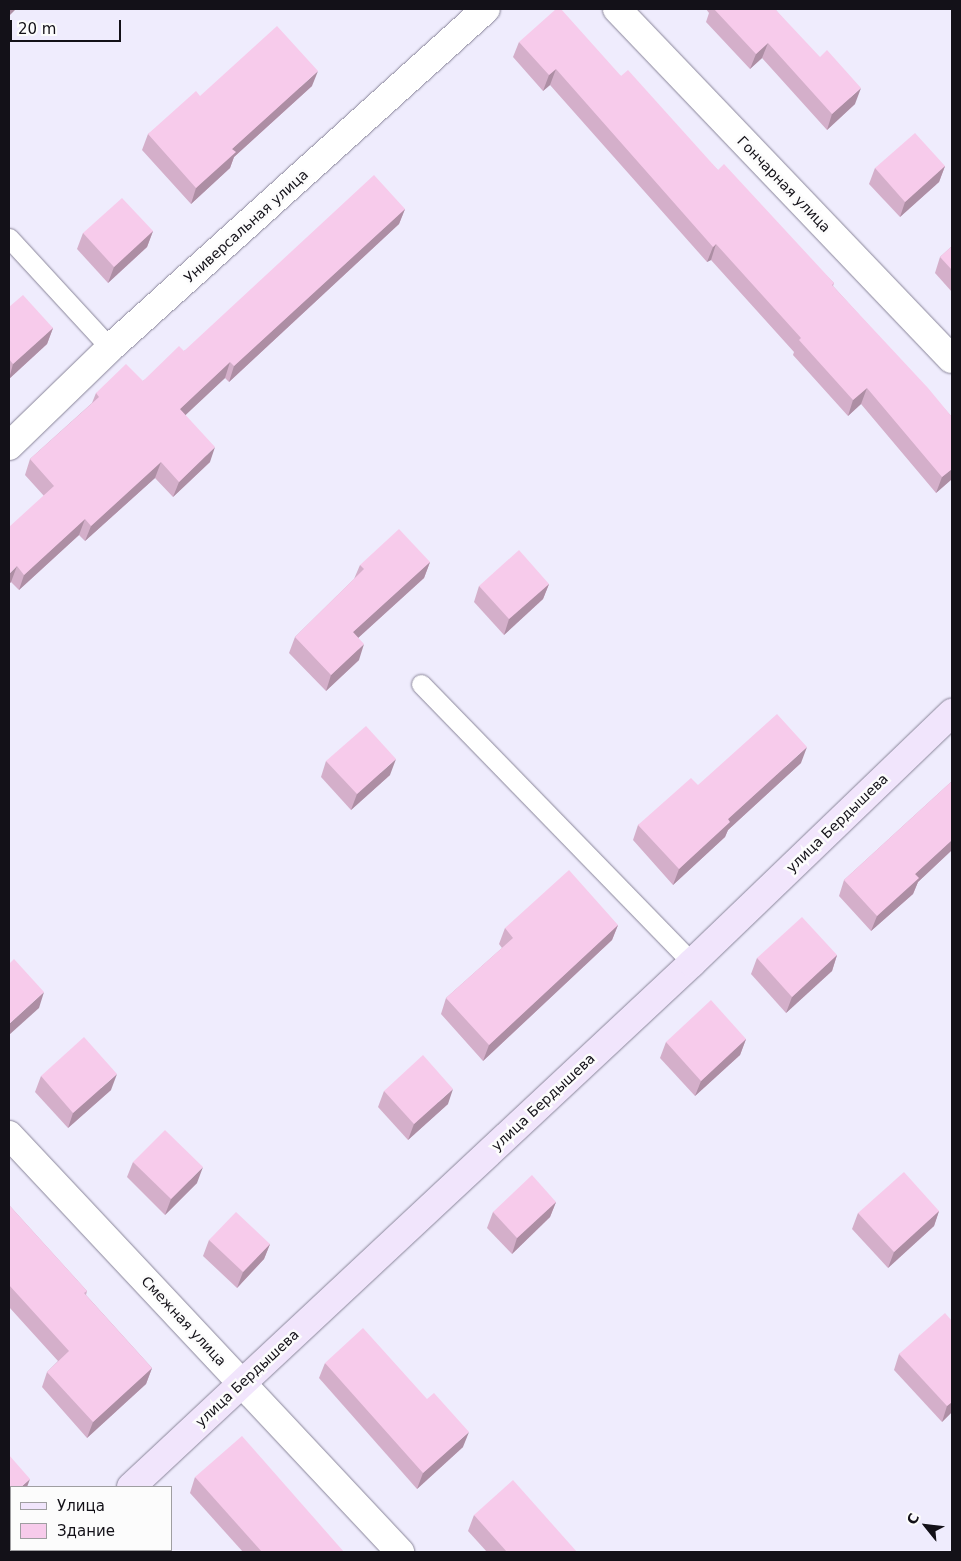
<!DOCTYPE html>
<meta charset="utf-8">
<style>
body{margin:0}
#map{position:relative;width:961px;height:1561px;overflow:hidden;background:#efecfd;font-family:"DejaVu Sans",sans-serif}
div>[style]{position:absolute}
.roads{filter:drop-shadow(0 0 1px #898599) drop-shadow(0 0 1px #898599)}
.lane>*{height:19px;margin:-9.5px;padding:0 9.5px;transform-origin:9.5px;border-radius:9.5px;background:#fff}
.street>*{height:28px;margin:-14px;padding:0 14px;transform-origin:14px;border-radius:14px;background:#fff}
.secondary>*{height:28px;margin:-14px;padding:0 14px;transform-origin:14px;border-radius:14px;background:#f1e5fc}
.wall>*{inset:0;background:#d4afca}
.shaded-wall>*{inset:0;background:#ad8ea4}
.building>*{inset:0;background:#f7cbeb}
span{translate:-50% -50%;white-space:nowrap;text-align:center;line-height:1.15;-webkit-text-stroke:5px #fcfcfc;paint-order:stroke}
.street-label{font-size:14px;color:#131118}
.frame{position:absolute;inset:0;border:10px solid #131118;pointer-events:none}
.legend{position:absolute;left:10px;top:1486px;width:162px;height:65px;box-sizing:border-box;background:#fcfcfc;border:1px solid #9f9ea1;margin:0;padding:6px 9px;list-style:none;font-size:15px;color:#131118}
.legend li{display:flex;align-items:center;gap:10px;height:25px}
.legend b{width:25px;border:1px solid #9f9ea1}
.north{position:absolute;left:901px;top:1501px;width:50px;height:50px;-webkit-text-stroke:4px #fcfcfc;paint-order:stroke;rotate:299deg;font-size:14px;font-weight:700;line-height:20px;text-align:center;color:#131118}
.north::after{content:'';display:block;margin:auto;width:18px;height:22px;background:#131118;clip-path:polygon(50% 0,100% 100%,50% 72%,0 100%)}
.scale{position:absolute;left:10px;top:20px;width:111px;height:22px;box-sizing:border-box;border:2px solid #131118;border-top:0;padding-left:6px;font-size:15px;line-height:18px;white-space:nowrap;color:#131118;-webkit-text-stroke:4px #fcfcfc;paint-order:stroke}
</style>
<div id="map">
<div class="roads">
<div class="lane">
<i style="left:9px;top:238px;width:149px;rotate:47.4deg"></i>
<i style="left:421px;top:684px;width:389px;rotate:45.8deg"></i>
</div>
<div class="street">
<i style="left:617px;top:9px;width:484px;rotate:46.3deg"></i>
<i style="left:9px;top:446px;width:141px;rotate:-44.1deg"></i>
<i style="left:110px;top:348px;width:506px;rotate:-42.04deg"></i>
<i style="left:9px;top:1135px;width:572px;rotate:46.84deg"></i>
</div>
<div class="secondary">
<i style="left:131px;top:1487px;width:768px;rotate:-43.05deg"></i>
<i style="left:692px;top:963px;width:361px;rotate:-43.9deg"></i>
<i style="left:61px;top:1552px;width:4px;rotate:-34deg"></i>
</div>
</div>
<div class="wall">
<i style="clip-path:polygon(706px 9px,775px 9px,855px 104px,827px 130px,762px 58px,750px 69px,706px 22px,709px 13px)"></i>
<i style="clip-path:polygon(519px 42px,621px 76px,834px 283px,833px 286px,952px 417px,952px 479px,936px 493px,861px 404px,848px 416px,793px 355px,794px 352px,711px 260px,707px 262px,550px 85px,543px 91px,513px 57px)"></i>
<i style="clip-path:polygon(312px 86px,234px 157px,230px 168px,191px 204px,142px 150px,148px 134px,200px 96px)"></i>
<i style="clip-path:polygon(945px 166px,939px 182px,900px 217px,869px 184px,875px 168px)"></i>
<i style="clip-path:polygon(405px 209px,399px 224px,229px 382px,225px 378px,185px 415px,210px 462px,173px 497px,155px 478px,85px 541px,79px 535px,19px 590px,11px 582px,9px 584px,44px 496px,25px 475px,30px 459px,92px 403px,96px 393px,143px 381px,184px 351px)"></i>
<i style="clip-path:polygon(153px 231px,147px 247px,108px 283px,77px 249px,83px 233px)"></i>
<i style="clip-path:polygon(952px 246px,952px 292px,935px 273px,940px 257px)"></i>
<i style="clip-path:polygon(9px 307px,53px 328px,47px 344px,9px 379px)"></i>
<i style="clip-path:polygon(430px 562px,424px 578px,358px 638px,359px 660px,326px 691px,289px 653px,295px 637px,354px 579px,360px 565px)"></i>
<i style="clip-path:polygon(549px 584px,543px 599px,504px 635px,474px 602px,479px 586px)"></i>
<i style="clip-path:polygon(326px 761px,390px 775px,351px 810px,321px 777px)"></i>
<i style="clip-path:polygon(801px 763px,728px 830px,725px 837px,673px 885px,633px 840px,638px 825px,698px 785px)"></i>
<i style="clip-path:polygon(952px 781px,952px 850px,918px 882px,913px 894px,871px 931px,839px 896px,844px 880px)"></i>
<i style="clip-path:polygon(618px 925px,612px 940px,483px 1061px,441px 1014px,446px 998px,502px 948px,499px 944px,505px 928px)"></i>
<i style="clip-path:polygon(837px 955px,832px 971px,786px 1013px,751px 974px,757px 958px)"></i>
<i style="clip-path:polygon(746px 1039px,740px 1055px,695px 1096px,660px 1058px,666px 1042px)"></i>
<i style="clip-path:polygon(41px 1076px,111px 1090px,68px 1128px,35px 1092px)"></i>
<i style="clip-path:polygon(384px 1091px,448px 1104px,408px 1140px,378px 1107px)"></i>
<i style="clip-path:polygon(133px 1162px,197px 1183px,165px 1215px,127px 1177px)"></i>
<i style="clip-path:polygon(556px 1202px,550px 1217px,512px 1254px,487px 1228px,493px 1212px)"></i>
<i style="clip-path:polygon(9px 1205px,87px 1291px,86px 1295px,152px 1368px,146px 1384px,87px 1438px,42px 1387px,47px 1372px,58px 1361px,9px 1307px)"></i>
<i style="clip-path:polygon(939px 1211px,934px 1226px,888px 1268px,852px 1229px,858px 1213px)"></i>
<i style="clip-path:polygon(209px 1240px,270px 1244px,264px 1259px,237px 1288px,203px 1256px)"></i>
<i style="clip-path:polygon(952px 1321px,952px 1412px,942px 1422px,894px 1370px,899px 1354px)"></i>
<i style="clip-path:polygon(325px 1363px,463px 1447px,417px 1489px,319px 1378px)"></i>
<i style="clip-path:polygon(195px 1477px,344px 1552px,243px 1552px,190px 1493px)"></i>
<i style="clip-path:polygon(474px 1515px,577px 1552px,487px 1552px,468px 1531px)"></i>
</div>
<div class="shaded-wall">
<i style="clip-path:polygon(9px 9px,15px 9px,15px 10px,9px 16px)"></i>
<i style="clip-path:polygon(768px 43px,762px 58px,750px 69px,756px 54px)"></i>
<i style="clip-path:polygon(556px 69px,550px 85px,543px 91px,549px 75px)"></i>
<i style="clip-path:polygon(318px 71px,312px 86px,234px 157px,230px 168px,191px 204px,196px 188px,232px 149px)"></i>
<i style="clip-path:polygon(861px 88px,855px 104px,827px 130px,832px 114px)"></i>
<i style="clip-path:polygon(945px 166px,939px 182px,900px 217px,905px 202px)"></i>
<i style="clip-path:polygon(405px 209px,399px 224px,229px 382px,234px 366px)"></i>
<i style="clip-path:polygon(153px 231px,147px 247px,108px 283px,114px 267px)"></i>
<i style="clip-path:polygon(716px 244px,711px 260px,707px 262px,713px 247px)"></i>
<i style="clip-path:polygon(53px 328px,47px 344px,9px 379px,13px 364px)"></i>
<i style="clip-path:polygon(230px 362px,225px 378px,175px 425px,180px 409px)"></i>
<i style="clip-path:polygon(867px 388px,861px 404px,848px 416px,853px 400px)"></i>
<i style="clip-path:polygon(215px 447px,210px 462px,173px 497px,179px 482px)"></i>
<i style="clip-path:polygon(161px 462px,155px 478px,85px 541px,91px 526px)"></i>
<i style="clip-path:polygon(952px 469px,952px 479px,936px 493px,942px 477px)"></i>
<i style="clip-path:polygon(85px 519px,79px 535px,19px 590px,24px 575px)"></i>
<i style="clip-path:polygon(430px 562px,424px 578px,347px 648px,353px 632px)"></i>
<i style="clip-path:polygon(17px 566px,11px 582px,9px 584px,9px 574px)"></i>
<i style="clip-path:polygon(549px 584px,543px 599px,504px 635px,509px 619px)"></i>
<i style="clip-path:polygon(364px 644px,359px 660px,326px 691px,331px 675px)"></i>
<i style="clip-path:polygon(807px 747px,801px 763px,728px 830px,725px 837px,673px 885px,679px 869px,728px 819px)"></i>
<i style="clip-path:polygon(396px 759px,390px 775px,351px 810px,357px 794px)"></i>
<i style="clip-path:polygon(952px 840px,952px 850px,918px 882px,913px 894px,871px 931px,877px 916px,915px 874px)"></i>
<i style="clip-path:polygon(618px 925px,612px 940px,483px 1061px,489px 1045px)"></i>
<i style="clip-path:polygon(837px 955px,832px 971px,786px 1013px,792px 997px)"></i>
<i style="clip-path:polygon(44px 992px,39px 1008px,9px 1035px,9px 1024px)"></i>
<i style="clip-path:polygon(746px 1039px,740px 1055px,695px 1096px,701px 1081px)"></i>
<i style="clip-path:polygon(117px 1074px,111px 1090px,68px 1128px,73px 1113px)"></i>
<i style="clip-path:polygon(453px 1089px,448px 1104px,408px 1140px,414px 1124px)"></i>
<i style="clip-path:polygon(203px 1167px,197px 1183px,165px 1215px,171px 1199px)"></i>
<i style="clip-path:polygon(556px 1202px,550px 1217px,512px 1254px,517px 1238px)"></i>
<i style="clip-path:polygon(939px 1211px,934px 1226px,888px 1268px,894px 1252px)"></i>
<i style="clip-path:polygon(270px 1244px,264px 1259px,237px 1288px,243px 1272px)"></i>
<i style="clip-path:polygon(152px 1368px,146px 1384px,87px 1438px,93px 1422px)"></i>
<i style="clip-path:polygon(952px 1402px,952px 1412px,942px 1422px,947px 1406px)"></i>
<i style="clip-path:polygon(469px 1432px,463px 1447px,417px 1489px,423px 1473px)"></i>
<i style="clip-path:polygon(30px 1479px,27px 1487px,21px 1487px)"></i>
<i style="clip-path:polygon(11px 1496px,11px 1506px,9px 1509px,9px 1498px)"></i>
</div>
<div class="building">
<i style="clip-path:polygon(556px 9px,561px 9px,621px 76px,628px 70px,718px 170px,724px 164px,834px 283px,832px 285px,928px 388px,952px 417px,952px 469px,942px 477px,867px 388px,853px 400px,799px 340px,801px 338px,716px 244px,713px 247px,556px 69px,549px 75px,519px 42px)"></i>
<i style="clip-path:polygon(714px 9px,775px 9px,820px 57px,827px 50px,861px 88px,832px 114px,768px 43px,756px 54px)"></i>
<i style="clip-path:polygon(277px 26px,318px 71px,232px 149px,236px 152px,196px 188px,148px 134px,196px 91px,200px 96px)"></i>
<i style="clip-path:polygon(915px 133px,945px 166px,905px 202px,875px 168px)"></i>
<i style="clip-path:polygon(374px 175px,405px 209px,234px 366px,230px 362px,180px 409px,215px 447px,179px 482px,161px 462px,91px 526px,85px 519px,24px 575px,17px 566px,9px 574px,9px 527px,54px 486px,30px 459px,99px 397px,96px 393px,126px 364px,143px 381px,179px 346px,184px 351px)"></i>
<i style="clip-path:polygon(122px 198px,153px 231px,114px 267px,83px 233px)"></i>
<i style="clip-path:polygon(952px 246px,952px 270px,940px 257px)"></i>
<i style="clip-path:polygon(23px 295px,53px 328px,13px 364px,9px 359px,9px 307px)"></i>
<i style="clip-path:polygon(399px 529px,430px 562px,353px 632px,364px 644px,331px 675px,295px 637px,364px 569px,360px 565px)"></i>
<i style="clip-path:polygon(519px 550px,549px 584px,509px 619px,479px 586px)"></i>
<i style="clip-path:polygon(777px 714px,807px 747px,728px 819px,730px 822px,679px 869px,638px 825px,691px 778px,698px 785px)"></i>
<i style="clip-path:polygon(366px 726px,396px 759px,357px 794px,326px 761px)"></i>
<i style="clip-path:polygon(952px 781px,952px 840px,915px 874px,919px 878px,877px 916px,844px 880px)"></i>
<i style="clip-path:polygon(569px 870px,618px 925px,489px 1045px,446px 998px,513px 938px,505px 928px)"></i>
<i style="clip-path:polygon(802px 917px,837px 955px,792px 997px,757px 958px)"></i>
<i style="clip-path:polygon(14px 959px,44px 992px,9px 1024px,9px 964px)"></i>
<i style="clip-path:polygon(711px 1000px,746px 1039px,701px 1081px,666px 1042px)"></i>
<i style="clip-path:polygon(84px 1037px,117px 1074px,73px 1113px,41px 1076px)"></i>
<i style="clip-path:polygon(423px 1055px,453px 1089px,414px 1124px,384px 1091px)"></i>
<i style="clip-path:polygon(165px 1130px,203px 1167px,171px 1199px,133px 1162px)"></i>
<i style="clip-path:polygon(904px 1172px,939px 1211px,894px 1252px,858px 1213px)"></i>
<i style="clip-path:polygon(532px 1175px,556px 1202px,517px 1238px,493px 1212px)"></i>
<i style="clip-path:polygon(9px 1205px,87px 1291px,84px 1293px,152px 1368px,93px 1422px,47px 1372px,69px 1351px,9px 1285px)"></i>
<i style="clip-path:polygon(236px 1212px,270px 1244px,243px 1272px,209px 1240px)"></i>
<i style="clip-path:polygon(945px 1313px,952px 1321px,952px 1402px,947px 1406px,899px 1354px)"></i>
<i style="clip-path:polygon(363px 1328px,427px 1399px,434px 1393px,469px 1432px,423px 1473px,325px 1363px)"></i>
<i style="clip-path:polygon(242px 1436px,344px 1552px,262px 1552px,195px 1477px)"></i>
<i style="clip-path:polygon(9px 1455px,30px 1479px,21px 1487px,11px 1487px,11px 1496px,9px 1498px)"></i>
<i style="clip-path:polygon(513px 1480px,577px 1552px,507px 1552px,474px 1515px)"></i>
</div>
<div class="street-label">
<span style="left:784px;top:184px;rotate:46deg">Гончарная улица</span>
<span style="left:246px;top:226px;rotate:-42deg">Универсальная улица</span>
<span style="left:837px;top:823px;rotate:-44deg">улица Бердышева</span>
<span style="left:543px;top:1102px;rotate:-43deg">улица Бердышева</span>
<span style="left:184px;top:1321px;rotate:47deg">Смежная улица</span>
<span style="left:247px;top:1378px;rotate:-43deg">улица Бердышева</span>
</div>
<div class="frame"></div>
<ul class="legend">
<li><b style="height:6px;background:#f1e5fc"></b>Улица</li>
<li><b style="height:14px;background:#f7cbeb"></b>Здание</li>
</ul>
<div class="north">С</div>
<div class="scale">20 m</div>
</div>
